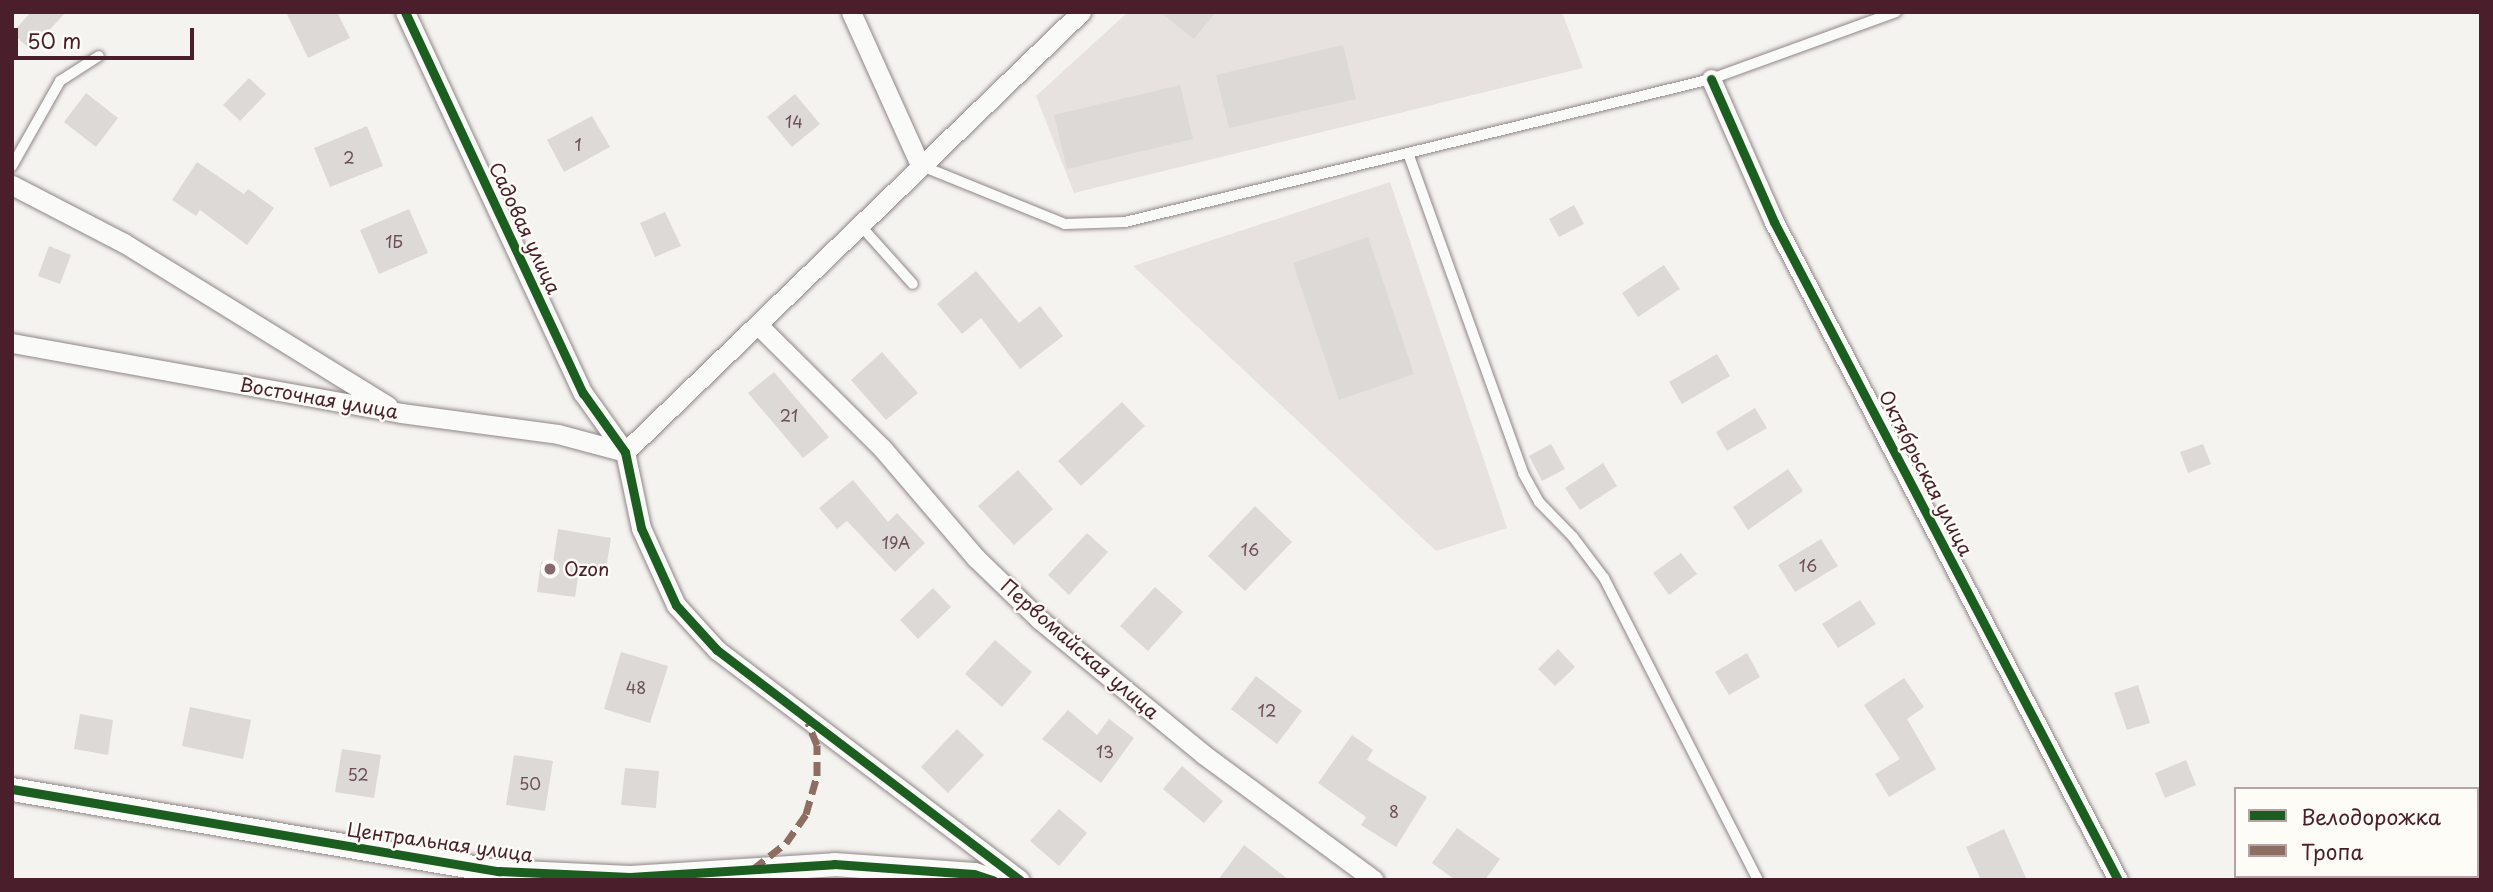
<!DOCTYPE html>
<meta charset="utf-8">
<style>
body{margin:0}
#map{position:relative;width:2493px;height:892px;overflow:hidden;background:#f5f3f0;font-family:"Playpen Sans",sans-serif}
div>[style]{position:absolute}
.built>*{inset:0;background:#e7e2df}
.building>*{inset:0;background:#dcd9d7}
.roads{filter:drop-shadow(0 0 2px #8f8687) drop-shadow(0 0 2px #8f8687)}
.service>*{height:10px;margin:-5px;padding:0 5px;transform-origin:5px;border-radius:5px;background:#fafaf8}
.minor>*{height:19px;margin:-9.5px;padding:0 9.5px;transform-origin:9.5px;border-radius:9.5px;background:#fafaf8}
.tertiary>*{height:23px;margin:-11.5px;padding:0 11.5px;transform-origin:11.5px;border-radius:11.5px;background:#fafaf8}
.quiet>*{height:7px;margin-top:-3.5px;transform-origin:0;background:repeating-linear-gradient(90deg,#8d6e63 0 14px,transparent 0 21px)}
.cycleway>*{height:9px;margin:-4.5px;padding:0 4.5px;transform-origin:4.5px;border-radius:4.5px;background:#1b5e20}
.dots>*{width:19px;height:19px;translate:-50% -50%;box-sizing:border-box;border:4px solid #fdfcf7;border-radius:50%}
span{translate:-50% -50%;white-space:nowrap;text-align:center;line-height:1.15;-webkit-text-stroke:5px #fdfcf7;paint-order:stroke}
.number-label{font-size:16px;color:#6e4e56}
.number-label span{-webkit-text-stroke-width:0}
.street-label{font-size:19px;color:#4a1f2b}
.poi-label{font-size:19px;color:#4a1f2b}
.left{translate:0 -50%;text-align:left}
.frame{position:absolute;inset:0;border:14px solid #4a1f2b;pointer-events:none}
.legend{position:absolute;left:2234px;top:787px;width:245px;height:91px;box-sizing:border-box;background:#fdfcf7;border:2px solid #b5a4a5;margin:0;padding:9px 12px;list-style:none;font-size:21px;color:#4a1f2b}
.legend li{display:flex;align-items:center;gap:14px;height:35px}
.legend b{width:35px;border:2px solid #b5a4a5}
.scale{position:absolute;left:14px;top:28px;width:180px;height:32px;box-sizing:border-box;border:4px solid #4a1f2b;border-top:0;padding-left:9px;font-size:21px;line-height:24px;white-space:nowrap;color:#4a1f2b;-webkit-text-stroke:5px #fdfcf7;paint-order:stroke}
</style>
<div id="map">
<div class="built">
<i style="clip-path:polygon(1128px 12px,1562px 12px,1583px 68px,1074px 193px,1036px 96px)"></i>
<i style="clip-path:polygon(1390px 182px,1507px 528px,1436px 551px,1133px 266px)"></i>
</div>
<div class="building">
<i style="clip-path:polygon(31px 12px,66px 12px,31px 50px,12px 33px)"></i>
<i style="clip-path:polygon(286px 12px,337px 12px,350px 38px,308px 58px)"></i>
<i style="clip-path:polygon(1160px 12px,1216px 12px,1194px 39px)"></i>
<i style="clip-path:polygon(1343px 45px,1356px 99px,1229px 128px,1216px 75px)"></i>
<i style="clip-path:polygon(249px 78px,266px 94px,240px 121px,223px 105px)"></i>
<i style="clip-path:polygon(1180px 85px,1193px 139px,1067px 169px,1054px 115px)"></i>
<i style="clip-path:polygon(86px 93px,118px 118px,96px 147px,64px 122px)"></i>
<i style="clip-path:polygon(795px 94px,820px 124px,792px 147px,767px 117px)"></i>
<i style="clip-path:polygon(592px 116px,610px 147px,564px 172px,547px 140px)"></i>
<i style="clip-path:polygon(367px 126px,383px 166px,330px 187px,314px 148px)"></i>
<i style="clip-path:polygon(197px 162px,244px 194px,248px 189px,274px 208px,247px 245px,200px 210px,196px 216px,172px 200px)"></i>
<i style="clip-path:polygon(1574px 205px,1584px 224px,1559px 237px,1549px 219px)"></i>
<i style="clip-path:polygon(409px 209px,428px 253px,379px 274px,360px 230px)"></i>
<i style="clip-path:polygon(665px 212px,681px 246px,655px 257px,640px 223px)"></i>
<i style="clip-path:polygon(1368px 237px,1414px 374px,1339px 400px,1293px 263px)"></i>
<i style="clip-path:polygon(49px 246px,71px 255px,60px 284px,38px 276px)"></i>
<i style="clip-path:polygon(1664px 265px,1680px 289px,1638px 317px,1622px 293px)"></i>
<i style="clip-path:polygon(976px 271px,1019px 323px,1040px 306px,1063px 336px,1020px 369px,981px 318px,962px 334px,937px 304px)"></i>
<i style="clip-path:polygon(882px 352px,918px 393px,886px 420px,851px 380px)"></i>
<i style="clip-path:polygon(1717px 354px,1730px 376px,1682px 404px,1669px 382px)"></i>
<i style="clip-path:polygon(774px 372px,829px 437px,803px 458px,748px 393px)"></i>
<i style="clip-path:polygon(1122px 402px,1145px 426px,1081px 486px,1058px 461px)"></i>
<i style="clip-path:polygon(1755px 408px,1767px 428px,1727px 451px,1716px 432px)"></i>
<i style="clip-path:polygon(1551px 444px,1565px 469px,1542px 481px,1529px 456px)"></i>
<i style="clip-path:polygon(2203px 444px,2211px 464px,2188px 473px,2180px 452px)"></i>
<i style="clip-path:polygon(1603px 463px,1617px 486px,1580px 510px,1565px 488px)"></i>
<i style="clip-path:polygon(1788px 469px,1803px 491px,1748px 530px,1733px 507px)"></i>
<i style="clip-path:polygon(1018px 470px,1053px 509px,1014px 545px,978px 506px)"></i>
<i style="clip-path:polygon(853px 480px,888px 522px,897px 513px,925px 543px,895px 572px,847px 521px,837px 529px,819px 508px)"></i>
<i style="clip-path:polygon(1255px 506px,1292px 542px,1245px 591px,1208px 556px)"></i>
<i style="clip-path:polygon(558px 529px,611px 538px,606px 569px,580px 565px,575px 597px,537px 592px,541px 562px,553px 563px)"></i>
<i style="clip-path:polygon(1087px 533px,1108px 552px,1069px 595px,1048px 575px)"></i>
<i style="clip-path:polygon(1821px 539px,1838px 566px,1795px 592px,1778px 565px)"></i>
<i style="clip-path:polygon(1681px 553px,1697px 574px,1669px 595px,1653px 573px)"></i>
<i style="clip-path:polygon(1155px 587px,1183px 612px,1148px 651px,1120px 626px)"></i>
<i style="clip-path:polygon(933px 588px,951px 607px,918px 639px,900px 620px)"></i>
<i style="clip-path:polygon(1860px 600px,1876px 624px,1838px 648px,1822px 624px)"></i>
<i style="clip-path:polygon(995px 640px,1032px 672px,1002px 707px,965px 674px)"></i>
<i style="clip-path:polygon(1558px 649px,1575px 667px,1555px 686px,1538px 669px)"></i>
<i style="clip-path:polygon(621px 652px,668px 666px,650px 723px,604px 709px)"></i>
<i style="clip-path:polygon(1747px 653px,1760px 677px,1729px 695px,1715px 672px)"></i>
<i style="clip-path:polygon(1256px 676px,1302px 711px,1277px 744px,1231px 709px)"></i>
<i style="clip-path:polygon(1904px 678px,1924px 707px,1907px 719px,1936px 769px,1889px 797px,1875px 774px,1900px 759px,1864px 705px)"></i>
<i style="clip-path:polygon(2138px 685px,2150px 723px,2127px 730px,2114px 693px)"></i>
<i style="clip-path:polygon(190px 707px,251px 720px,243px 759px,182px 746px)"></i>
<i style="clip-path:polygon(1068px 710px,1097px 735px,1109px 719px,1134px 738px,1101px 783px,1042px 739px)"></i>
<i style="clip-path:polygon(80px 714px,113px 720px,108px 755px,74px 749px)"></i>
<i style="clip-path:polygon(957px 729px,984px 755px,948px 793px,921px 767px)"></i>
<i style="clip-path:polygon(1352px 735px,1373px 750px,1367px 760px,1427px 797px,1396px 847px,1361px 825px,1366px 817px,1318px 783px)"></i>
<i style="clip-path:polygon(342px 749px,381px 755px,374px 798px,335px 792px)"></i>
<i style="clip-path:polygon(514px 755px,553px 761px,545px 811px,506px 805px)"></i>
<i style="clip-path:polygon(2186px 760px,2196px 785px,2165px 798px,2155px 773px)"></i>
<i style="clip-path:polygon(1182px 766px,1223px 801px,1204px 823px,1163px 789px)"></i>
<i style="clip-path:polygon(625px 768px,659px 771px,656px 808px,621px 805px)"></i>
<i style="clip-path:polygon(1059px 809px,1087px 833px,1059px 866px,1030px 841px)"></i>
<i style="clip-path:polygon(1457px 828px,1500px 859px,1485px 880px,1455px 880px,1432px 863px)"></i>
<i style="clip-path:polygon(2004px 829px,2027px 880px,1981px 880px,1966px 847px)"></i>
<i style="clip-path:polygon(1244px 845px,1289px 880px,1218px 880px)"></i>
</div>
<div class="roads">
<div class="service">
<i style="left:1408px;top:153px;width:340px;rotate:70.2deg"></i>
<i style="left:1523px;top:473px;width:33px;rotate:61deg"></i>
<i style="left:1539px;top:502px;width:49px;rotate:45.8deg"></i>
<i style="left:1573px;top:537px;width:51px;rotate:52.9deg"></i>
<i style="left:1604px;top:578px;width:339px;rotate:63deg"></i>
<i style="left:12px;top:166px;width:98px;rotate:-60.5deg"></i>
<i style="left:60px;top:81px;width:46px;rotate:-32.7deg"></i>
<i style="left:922px;top:166px;width:154px;rotate:22.1deg"></i>
<i style="left:1065px;top:224px;width:60px;rotate:-1.9deg"></i>
<i style="left:1125px;top:222px;width:603px;rotate:-13.71deg"></i>
<i style="left:1711px;top:79px;width:197px;rotate:-19.9deg"></i>
<i style="left:860px;top:225px;width:79px;rotate:48.1deg"></i>
</div>
<div class="minor">
<i style="left:405px;top:12px;width:421px;rotate:65deg"></i>
<i style="left:583px;top:393px;width:72px;rotate:54.6deg"></i>
<i style="left:625px;top:452px;width:78px;rotate:78.1deg"></i>
<i style="left:641px;top:528px;width:85px;rotate:65.6deg"></i>
<i style="left:676px;top:605px;width:61px;rotate:47.7deg"></i>
<i style="left:717px;top:650px;width:380px;rotate:37.2deg"></i>
<i style="left:851px;top:12px;width:168px;rotate:65.7deg"></i>
<i style="left:1711px;top:79px;width:156px;rotate:66.2deg"></i>
<i style="left:1774px;top:222px;width:742px;rotate:62.4deg"></i>
<i style="left:12px;top:185px;width:126px;rotate:27.4deg"></i>
<i style="left:124px;top:243px;width:310px;rotate:31.7deg"></i>
<i style="left:758px;top:325px;width:175px;rotate:44.8deg"></i>
<i style="left:882px;top:448px;width:145px;rotate:49.5deg"></i>
<i style="left:976px;top:558px;width:89px;rotate:44.1deg"></i>
<i style="left:1040px;top:620px;width:211px;rotate:39.4deg"></i>
<i style="left:1203px;top:754px;width:212px;rotate:36.4deg"></i>
<i style="left:12px;top:343px;width:395px;rotate:10.2deg"></i>
<i style="left:401px;top:413px;width:158px;rotate:7.6deg"></i>
<i style="left:558px;top:434px;width:69px;rotate:15deg"></i>
<i style="left:625px;top:452px;width:634px;rotate:-43.98deg"></i>
</div>
<div class="tertiary">
<i style="left:12px;top:789px;width:494px;rotate:9.6deg"></i>
<i style="left:499px;top:871px;width:131px;rotate:2.6deg"></i>
<i style="left:630px;top:877px;width:204px;rotate:-3.6deg"></i>
<i style="left:834px;top:864px;width:140px;rotate:4.1deg"></i>
<i style="left:974px;top:874px;width:20px;rotate:18deg"></i>
</div>
</div>
<div class="quiet">
<i style="left:753px;top:869px;width:42px;rotate:-38.2deg"></i>
<i style="left:786px;top:843px;width:35px;rotate:-55deg"></i>
<i style="left:806px;top:814px;width:40px;rotate:-74deg"></i>
<i style="left:817px;top:776px;width:31px;rotate:-90deg"></i>
<i style="left:817px;top:745px;width:24px;rotate:-112deg"></i>
</div>
<div class="cycleway">
<i style="left:405px;top:12px;width:421px;rotate:65deg"></i>
<i style="left:583px;top:393px;width:72px;rotate:54.6deg"></i>
<i style="left:625px;top:452px;width:78px;rotate:78.1deg"></i>
<i style="left:641px;top:528px;width:85px;rotate:65.6deg"></i>
<i style="left:676px;top:605px;width:61px;rotate:47.7deg"></i>
<i style="left:717px;top:650px;width:380px;rotate:37.2deg"></i>
<i style="left:1711px;top:79px;width:156px;rotate:66.2deg"></i>
<i style="left:1774px;top:222px;width:742px;rotate:62.4deg"></i>
<i style="left:12px;top:789px;width:494px;rotate:9.6deg"></i>
<i style="left:499px;top:871px;width:131px;rotate:2.6deg"></i>
<i style="left:630px;top:877px;width:204px;rotate:-3.6deg"></i>
<i style="left:834px;top:864px;width:140px;rotate:4.1deg"></i>
<i style="left:974px;top:874px;width:20px;rotate:18deg"></i>
</div>
<div class="dots">
<i style="left:550px;top:569px;background:#866970"></i>
</div>
<div class="number-label">
<span style="left:794px;top:121px">14</span>
<span style="left:578px;top:144px">1</span>
<span style="left:349px;top:157px">2</span>
<span style="left:394px;top:241px">1Б</span>
<span style="left:789px;top:415px">21</span>
<span style="left:896px;top:542px">19А</span>
<span style="left:1250px;top:549px">16</span>
<span style="left:1808px;top:565px">16</span>
<span style="left:636px;top:687px">48</span>
<span style="left:1267px;top:710px">12</span>
<span style="left:1105px;top:751px">13</span>
<span style="left:358px;top:774px">52</span>
<span style="left:530px;top:783px">50</span>
<span style="left:1394px;top:811px">8</span>
</div>
<div class="street-label">
<span style="left:525px;top:228px;rotate:65deg">Садовая улица</span>
<span style="left:319px;top:398px;rotate:10deg">Восточная улица</span>
<span style="left:1926px;top:473px;rotate:63deg">Октябрьская улица</span>
<span style="left:1080px;top:649px;rotate:41deg">Первомайская улица</span>
<span style="left:440px;top:842px;rotate:8deg">Центральная улица</span>
</div>
<div class="poi-label">
<span class="left" style="left:564px;top:569px">Ozon</span>
</div>
<div class="frame"></div>
<ul class="legend">
<li><b style="height:9px;background:#1b5e20"></b>Велодорожка</li>
<li><b style="height:9px;background:#8d6e63"></b>Тропа</li>
</ul>
<div class="scale">50 m</div>
</div>
